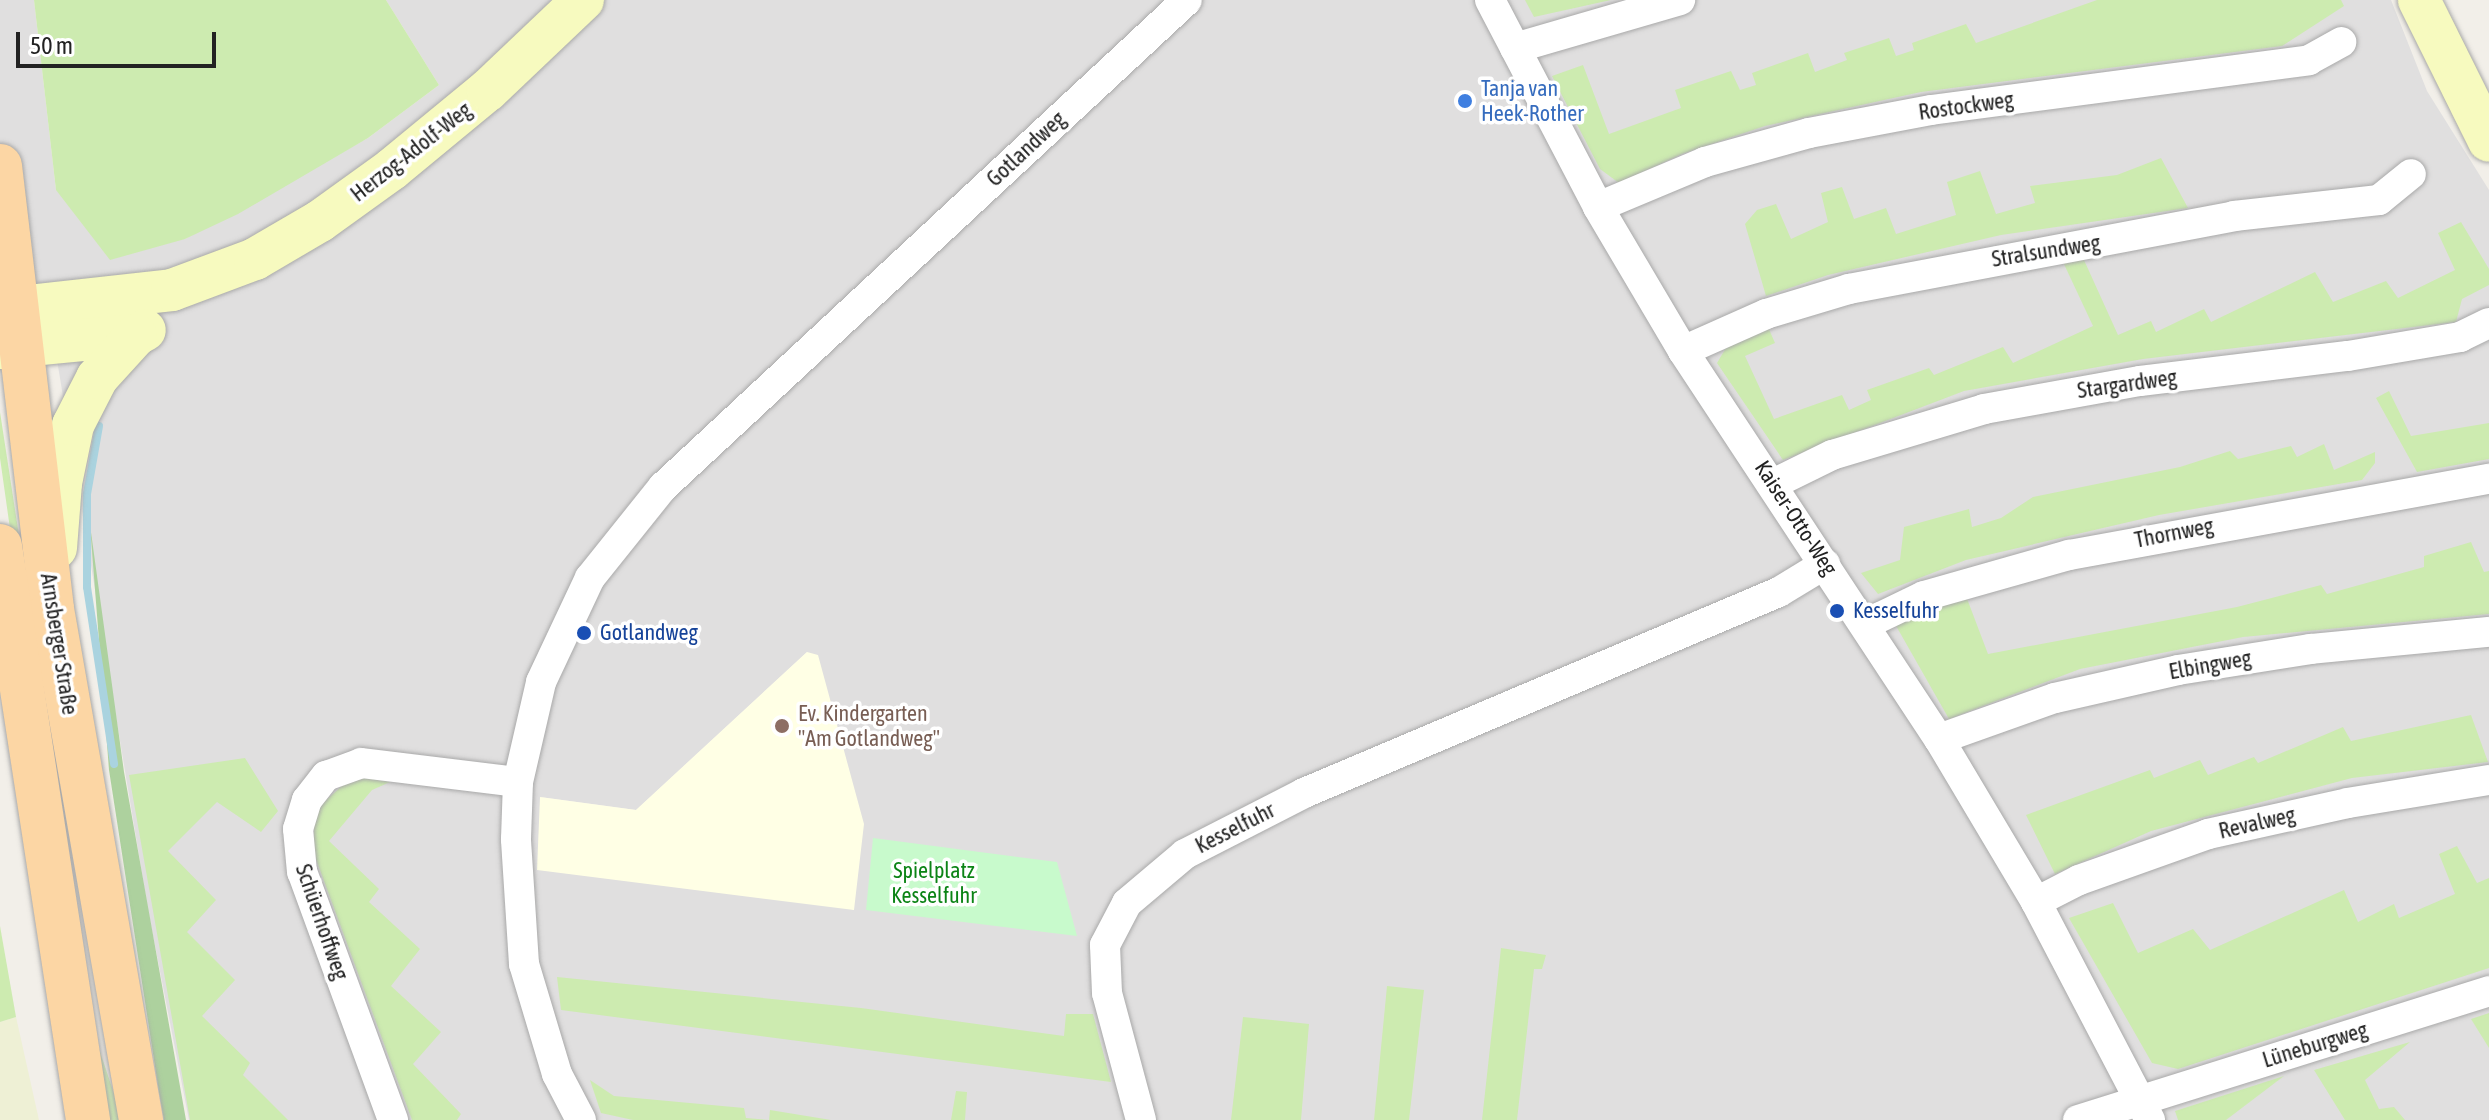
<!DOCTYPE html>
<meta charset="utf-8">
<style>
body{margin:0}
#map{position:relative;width:2489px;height:1120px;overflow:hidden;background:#f2efe9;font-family:"Asap Condensed",sans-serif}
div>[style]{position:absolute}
.residential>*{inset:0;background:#e0dfdf}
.education>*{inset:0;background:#ffffe5}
.farmland>*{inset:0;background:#eef0d5}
.grass>*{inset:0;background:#cdebb0}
.forest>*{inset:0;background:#add19e}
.park>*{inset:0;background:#c8facc}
.stream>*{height:8px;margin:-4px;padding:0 4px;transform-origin:4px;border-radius:4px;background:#aad3df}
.roads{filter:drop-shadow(0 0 2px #a9a9a9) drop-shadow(0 0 2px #a9a9a9)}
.minor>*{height:30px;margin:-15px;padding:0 15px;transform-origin:15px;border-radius:15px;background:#fff}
.secondary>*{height:42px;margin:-21px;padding:0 21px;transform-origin:21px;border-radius:21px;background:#f7fabf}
.primary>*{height:44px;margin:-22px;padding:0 22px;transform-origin:22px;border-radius:22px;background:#fcd6a4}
.dots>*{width:22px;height:22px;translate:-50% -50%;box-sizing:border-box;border:4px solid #fff;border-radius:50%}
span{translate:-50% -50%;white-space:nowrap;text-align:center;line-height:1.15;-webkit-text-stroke:7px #fff;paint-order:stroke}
.shop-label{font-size:22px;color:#366cbe}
.left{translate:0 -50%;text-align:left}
.street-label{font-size:22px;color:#222}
.transit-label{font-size:22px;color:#164399}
.education-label{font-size:22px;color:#785e54}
.park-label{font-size:22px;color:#0c8416}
.scale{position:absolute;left:16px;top:32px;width:200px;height:36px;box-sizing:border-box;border:4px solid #222;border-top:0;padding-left:10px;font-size:24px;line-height:28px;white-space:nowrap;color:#222;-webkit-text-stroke:6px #fff;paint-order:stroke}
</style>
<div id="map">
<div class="residential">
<i style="clip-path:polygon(evenodd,0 0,34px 0,56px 190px,185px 239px,368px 138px,439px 85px,386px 0,2391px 0,2427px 91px,2489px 190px,2489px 1120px,189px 1120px,148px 910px,57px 360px,0 367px,0 0,807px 652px,854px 910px,540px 797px,636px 810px,807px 652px)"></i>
</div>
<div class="education">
<i style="clip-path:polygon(807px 652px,818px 655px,864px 824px,854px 910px,537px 870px,540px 797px,636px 810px)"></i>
</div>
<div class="farmland">
<i style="clip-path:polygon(16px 1017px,39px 1120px,0 1120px,0 1022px)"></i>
</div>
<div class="grass">
<i style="clip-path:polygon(34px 0,386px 0,439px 85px,368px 138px,238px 214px,185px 239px,110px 260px,56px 190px)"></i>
<i style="clip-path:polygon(1525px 0,1611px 0,1534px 17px)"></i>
<i style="clip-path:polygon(2097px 0,2341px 0,2344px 6px,2282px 46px,1921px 92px,1765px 126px,1682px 154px,1619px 183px,1600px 169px,1552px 76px,1583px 65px,1609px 134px,1681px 108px,1675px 90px,1731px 71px,1740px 90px,1756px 85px,1752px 73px,1808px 53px,1815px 72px,1847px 60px,1844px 53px,1889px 38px,1896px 56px,1914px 50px,1912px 43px,1966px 24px,1976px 43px)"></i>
<i style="clip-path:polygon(2161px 158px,2188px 208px,2001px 235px,1828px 275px,1766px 296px,1745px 224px,1757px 210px,1776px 204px,1791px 239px,1828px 222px,1821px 193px,1842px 187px,1854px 219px,1886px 208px,1896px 234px,1956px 215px,1947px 182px,1980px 171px,1996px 214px,2035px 203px,2030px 186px,2117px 175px)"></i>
<i style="clip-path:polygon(2461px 222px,2489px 269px,2489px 285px,2462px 299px,2456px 322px,2143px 359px,1964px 391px,1783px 460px,1717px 363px,1730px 341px,1768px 327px,1775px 343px,1745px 356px,1774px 419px,1842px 395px,1849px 410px,1871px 400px,1867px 390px,1929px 368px,1934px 375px,2003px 347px,2013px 363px,2093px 326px,2063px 262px,2084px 260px,2118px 335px,2151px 321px,2156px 332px,2204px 309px,2211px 322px,2315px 272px,2333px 302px,2386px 281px,2398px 298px,2455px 270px,2438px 233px)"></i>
<i style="clip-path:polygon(2389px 391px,2411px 436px,2489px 423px,2489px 459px,2417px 472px,2376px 398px)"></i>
<i style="clip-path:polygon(0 412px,97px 1043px,123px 1120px,104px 1120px,39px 734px,0 458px)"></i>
<i style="clip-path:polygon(2324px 444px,2334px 470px,2375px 452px,2375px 463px,2362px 480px,2159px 515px,1966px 560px,1878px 594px,1861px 573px,1900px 560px,1904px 527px,1969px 509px,1972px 527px,2001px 518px,2033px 497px,2180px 467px,2230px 451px,2238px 459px,2291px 446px,2297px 457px)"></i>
<i style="clip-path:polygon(2471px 542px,2484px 572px,2489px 571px,2489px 614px,2243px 637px,2080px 669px,1949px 719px,1895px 624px,1966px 596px,1988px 654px,2237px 607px,2321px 585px,2327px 594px,2424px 567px,2424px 556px)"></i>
<i style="clip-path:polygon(2471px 715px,2488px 762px,2352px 778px,2151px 831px,2055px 874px,2026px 815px,2150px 770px,2154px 778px,2200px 760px,2208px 775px,2254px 757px,2258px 763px,2343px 727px,2351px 741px)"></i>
<i style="clip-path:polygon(245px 758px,278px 811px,261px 832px,217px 802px,168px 851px,216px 900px,187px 932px,235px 980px,202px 1016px,250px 1063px,243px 1075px,288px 1120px,190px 1120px,129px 775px)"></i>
<i style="clip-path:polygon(354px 775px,390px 782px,372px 790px,329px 841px,379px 889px,369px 902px,420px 949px,391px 986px,441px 1032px,413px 1064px,461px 1114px,457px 1120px,412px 1120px,314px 854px,314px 811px)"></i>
<i style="clip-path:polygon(2457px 846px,2477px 883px,2489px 878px,2489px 968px,2178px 1069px,2152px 1063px,2069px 918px,2113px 903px,2138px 953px,2193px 929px,2210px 950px,2344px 890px,2358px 922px,2394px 904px,2399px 918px,2455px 894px,2439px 854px)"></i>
<i style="clip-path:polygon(0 926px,16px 1017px,0 1022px)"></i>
<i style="clip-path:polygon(1501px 948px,1546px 955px,1542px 969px,1534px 969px,1517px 1120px,1482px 1120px)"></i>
<i style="clip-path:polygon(557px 977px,861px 1008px,1064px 1036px,1066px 1014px,1093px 1014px,1111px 1082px,561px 1010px)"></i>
<i style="clip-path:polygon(1387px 986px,1424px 990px,1409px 1120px,1374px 1120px)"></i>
<i style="clip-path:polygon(2489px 1013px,2489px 1048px,2471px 1019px)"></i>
<i style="clip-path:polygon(1243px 1017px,1309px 1024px,1301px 1120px,1231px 1120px)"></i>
<i style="clip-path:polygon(2410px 1042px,2365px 1080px,2379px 1109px,2394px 1107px,2405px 1120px,2345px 1120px,2314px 1070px)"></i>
<i style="clip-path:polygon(2284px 1076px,2226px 1120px,2178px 1120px,2175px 1111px)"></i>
<i style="clip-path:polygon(590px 1080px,614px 1096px,744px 1108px,746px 1118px,769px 1120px,770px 1110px,831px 1120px,633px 1120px,601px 1113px)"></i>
<i style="clip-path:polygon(956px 1091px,967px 1092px,965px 1120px,951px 1120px)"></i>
</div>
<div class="forest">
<i style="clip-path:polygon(90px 525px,124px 772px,186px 1120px,164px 1120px,159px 1092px,109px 770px)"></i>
</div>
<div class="park">
<i style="clip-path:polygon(873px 838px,1057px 862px,1077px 936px,866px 910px)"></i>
</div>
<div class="stream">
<i style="left:99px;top:426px;width:69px;rotate:100deg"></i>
<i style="left:87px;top:494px;width:93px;rotate:90deg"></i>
<i style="left:87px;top:587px;width:179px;rotate:81.3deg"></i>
</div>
<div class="roads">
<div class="minor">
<i style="left:1490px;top:0;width:233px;rotate:62.4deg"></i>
<i style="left:1598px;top:207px;width:167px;rotate:59.4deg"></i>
<i style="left:1683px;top:351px;width:465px;rotate:56.6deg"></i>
<i style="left:1939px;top:739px;width:190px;rotate:59.2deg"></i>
<i style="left:2036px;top:902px;width:246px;rotate:62.4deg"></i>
<i style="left:1515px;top:48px;width:172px;rotate:-16.2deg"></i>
<i style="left:1598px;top:207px;width:116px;rotate:-22.8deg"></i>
<i style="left:1705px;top:162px;width:108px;rotate:-15.6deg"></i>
<i style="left:1809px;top:133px;width:124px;rotate:-10.7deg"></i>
<i style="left:1931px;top:110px;width:381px;rotate:-7.5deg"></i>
<i style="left:2309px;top:60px;width:37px;rotate:-29deg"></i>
<i style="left:1683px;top:351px;width:91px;rotate:-24deg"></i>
<i style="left:1766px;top:314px;width:87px;rotate:-16.8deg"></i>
<i style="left:1849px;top:289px;width:392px;rotate:-10.7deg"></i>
<i style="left:2234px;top:216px;width:146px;rotate:-6.3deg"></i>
<i style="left:2379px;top:200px;width:41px;rotate:-39.1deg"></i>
<i style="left:1775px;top:483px;width:64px;rotate:-26.2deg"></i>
<i style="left:1832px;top:455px;width:159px;rotate:-16.8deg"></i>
<i style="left:1984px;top:409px;width:158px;rotate:-10.2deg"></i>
<i style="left:2140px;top:381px;width:209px;rotate:-6.9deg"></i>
<i style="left:2348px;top:356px;width:114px;rotate:-9.6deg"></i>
<i style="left:2460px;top:337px;width:32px;rotate:-26deg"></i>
<i style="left:1868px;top:623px;width:62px;rotate:-25.7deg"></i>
<i style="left:1924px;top:596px;width:151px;rotate:-15.8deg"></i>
<i style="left:2069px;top:555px;width:427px;rotate:-10.3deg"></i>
<i style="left:1939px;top:739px;width:123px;rotate:-19.5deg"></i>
<i style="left:2055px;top:698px;width:126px;rotate:-12.8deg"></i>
<i style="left:2178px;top:670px;width:135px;rotate:-9deg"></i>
<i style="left:2311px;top:649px;width:179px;rotate:-5.5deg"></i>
<i style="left:2036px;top:902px;width:48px;rotate:-27.1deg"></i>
<i style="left:2079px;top:880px;width:137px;rotate:-19.6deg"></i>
<i style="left:2208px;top:834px;width:143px;rotate:-12.5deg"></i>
<i style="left:2348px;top:803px;width:143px;rotate:-9.3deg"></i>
<i style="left:393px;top:1120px;width:264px;rotate:-110.1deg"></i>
<i style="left:302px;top:872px;width:43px;rotate:-95.3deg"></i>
<i style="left:298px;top:829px;width:30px;rotate:-73deg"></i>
<i style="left:307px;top:800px;width:31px;rotate:-52deg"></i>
<i style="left:326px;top:776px;width:37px;rotate:-20deg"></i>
<i style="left:361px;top:763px;width:158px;rotate:6.9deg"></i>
<i style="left:581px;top:1120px;width:52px;rotate:-117.6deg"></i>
<i style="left:557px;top:1074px;width:115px;rotate:-106.7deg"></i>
<i style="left:524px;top:964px;width:125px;rotate:-93.7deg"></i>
<i style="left:516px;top:839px;width:57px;rotate:-88deg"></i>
<i style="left:518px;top:782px;width:103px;rotate:-77deg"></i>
<i style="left:541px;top:682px;width:115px;rotate:-64.8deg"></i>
<i style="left:590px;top:578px;width:117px;rotate:-51.3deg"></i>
<i style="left:663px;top:487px;width:715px;rotate:-42.9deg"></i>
<i style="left:1141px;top:1120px;width:131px;rotate:-105deg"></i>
<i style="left:1107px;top:993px;width:48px;rotate:-92.4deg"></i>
<i style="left:1105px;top:945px;width:47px;rotate:-62.4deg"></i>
<i style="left:1127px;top:903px;width:76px;rotate:-40.2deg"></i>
<i style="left:1185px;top:854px;width:134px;rotate:-27.1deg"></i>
<i style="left:1304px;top:793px;width:516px;rotate:-22.94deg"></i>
<i style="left:1779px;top:592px;width:54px;rotate:-31.3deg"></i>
<i style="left:2078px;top:1120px;width:431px;rotate:-17.4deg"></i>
</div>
<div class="secondary">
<i style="left:2419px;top:0;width:157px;rotate:63.6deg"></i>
<i style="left:0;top:309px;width:173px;rotate:-6.3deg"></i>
<i style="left:172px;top:290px;width:89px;rotate:-20.5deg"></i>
<i style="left:255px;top:259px;width:75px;rotate:-30.3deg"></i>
<i style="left:320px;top:221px;width:89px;rotate:-35.8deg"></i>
<i style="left:392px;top:169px;width:124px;rotate:-39.5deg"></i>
<i style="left:488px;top:90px;width:131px;rotate:-43.5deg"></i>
<i style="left:0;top:348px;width:137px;rotate:-5.5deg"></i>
<i style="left:136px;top:335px;width:10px;rotate:-29deg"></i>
<i style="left:56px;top:548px;width:65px;rotate:-85.6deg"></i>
<i style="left:61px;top:483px;width:59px;rotate:-78.3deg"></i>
<i style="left:73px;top:425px;width:53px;rotate:-62.9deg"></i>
<i style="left:97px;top:378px;width:58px;rotate:-47.8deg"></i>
</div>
<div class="primary">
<i style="left:0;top:166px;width:446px;rotate:83.3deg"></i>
<i style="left:52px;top:609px;width:519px;rotate:80.12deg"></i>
<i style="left:0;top:546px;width:581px;rotate:81.28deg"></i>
</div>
</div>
<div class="dots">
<i style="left:1465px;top:101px;background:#3f7fe0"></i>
<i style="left:1837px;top:611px;background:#1a4fb4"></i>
<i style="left:584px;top:633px;background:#1a4fb4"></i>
<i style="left:782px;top:726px;background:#8d6e63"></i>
</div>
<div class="shop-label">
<span class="left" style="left:1481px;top:101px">Tanja van<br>Heek-Rother</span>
</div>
<div class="street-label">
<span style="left:1966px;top:106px;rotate:-8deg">Rostockweg</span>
<span style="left:1026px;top:149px;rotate:-43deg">Gotlandweg</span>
<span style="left:411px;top:152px;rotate:-38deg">Herzog-Adolf-Weg</span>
<span style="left:2046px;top:251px;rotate:-9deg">Stralsundweg</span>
<span style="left:2127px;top:384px;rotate:-8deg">Stargardweg</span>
<span style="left:1796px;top:518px;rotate:57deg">Kaiser-Otto-Weg</span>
<span style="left:2174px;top:533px;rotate:-11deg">Thornweg</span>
<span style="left:59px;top:644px;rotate:81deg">Arnsberger Straße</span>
<span style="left:2210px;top:665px;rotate:-10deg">Elbingweg</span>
<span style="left:2257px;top:823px;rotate:-13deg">Revalweg</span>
<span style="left:1235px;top:828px;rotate:-27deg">Kesselfuhr</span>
<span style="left:322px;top:922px;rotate:71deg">Schüerhoffweg</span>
<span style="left:2315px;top:1045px;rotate:-17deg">Lüneburgweg</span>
</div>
<div class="transit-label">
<span class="left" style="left:1853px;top:611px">Kesselfuhr</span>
<span class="left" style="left:600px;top:633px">Gotlandweg</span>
</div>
<div class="education-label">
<span class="left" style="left:798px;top:726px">Ev. Kindergarten<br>"Am Gotlandweg"</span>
</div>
<div class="park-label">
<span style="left:934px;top:883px">Spielplatz<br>Kesselfuhr</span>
</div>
<div class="scale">50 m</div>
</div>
